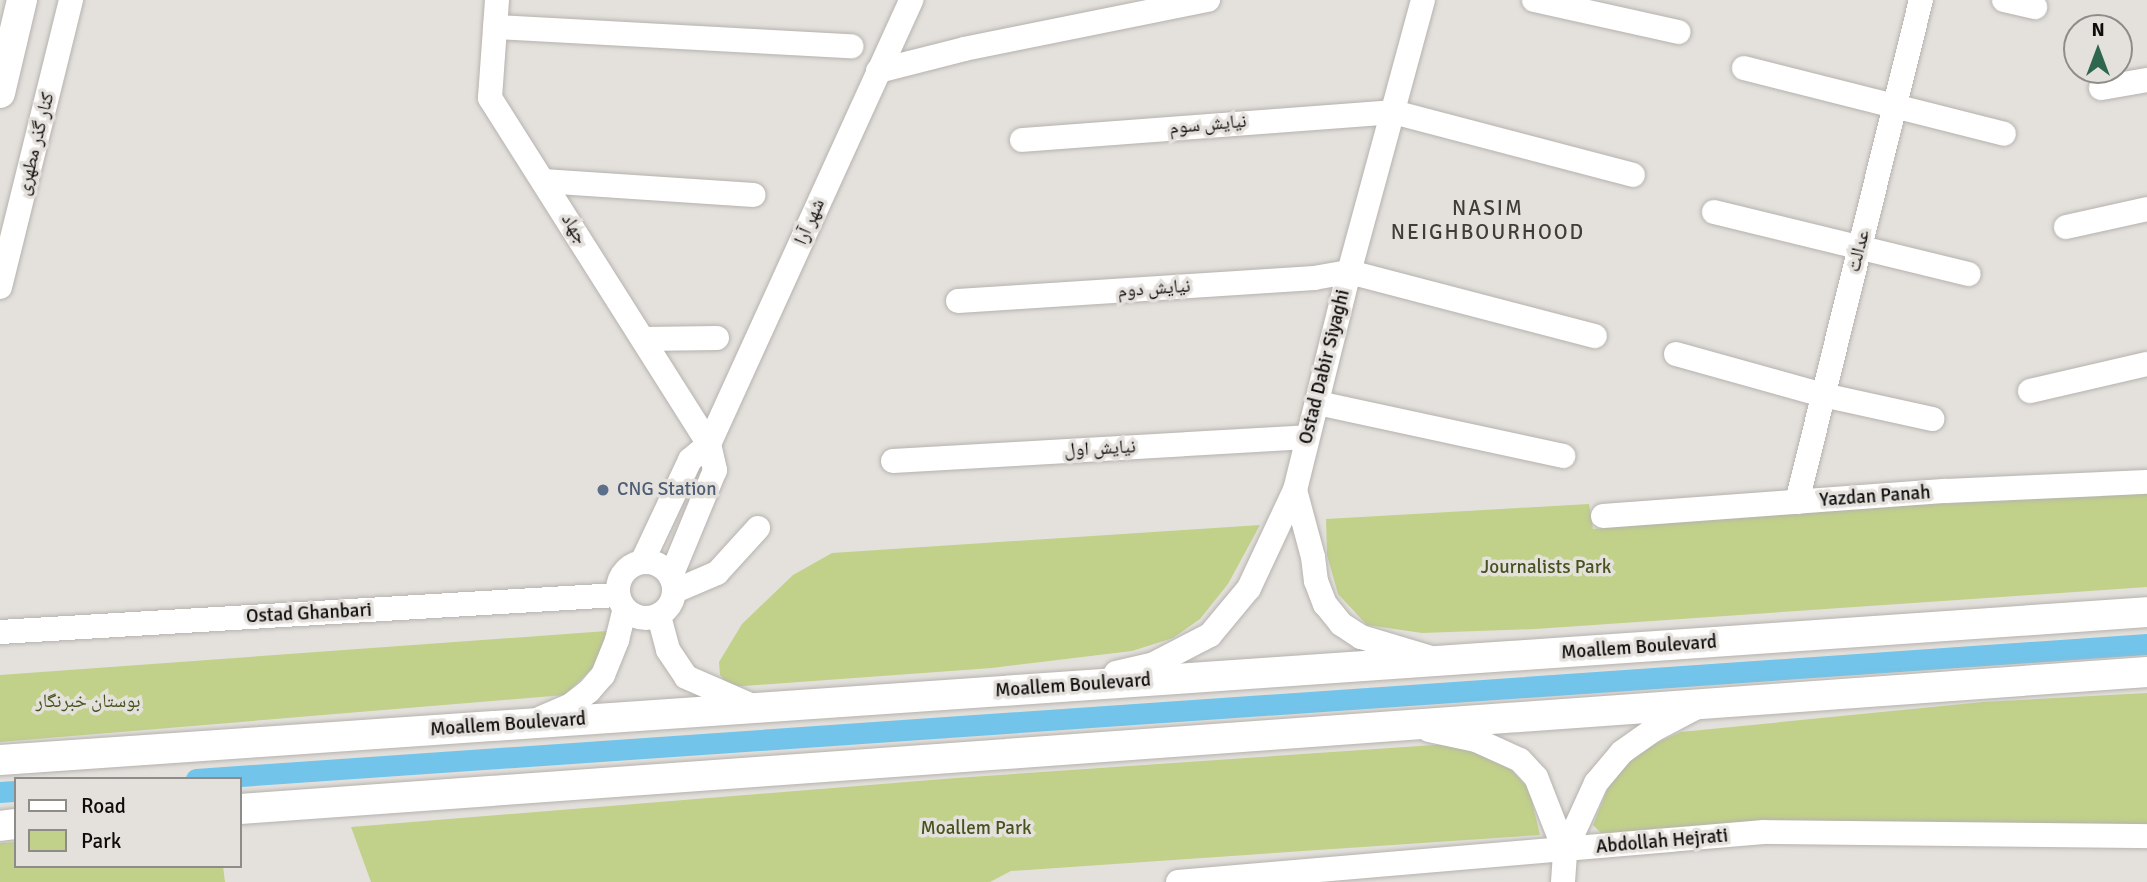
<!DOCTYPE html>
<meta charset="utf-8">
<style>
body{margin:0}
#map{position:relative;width:2147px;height:882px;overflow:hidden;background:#e4e1dd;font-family:Signika,"Noto Naskh Arabic",sans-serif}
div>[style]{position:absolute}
.green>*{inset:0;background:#c1d18a}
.canal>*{height:21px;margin:-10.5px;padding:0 10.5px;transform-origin:10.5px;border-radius:10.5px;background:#72c4ea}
.roads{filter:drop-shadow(0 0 2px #b6b2ae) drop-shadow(0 0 2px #b6b2ae)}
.minor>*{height:24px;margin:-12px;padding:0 12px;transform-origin:12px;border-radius:12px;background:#fff}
.minor>.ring{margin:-12px;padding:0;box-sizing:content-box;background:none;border:24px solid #fff;border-radius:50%}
.major>*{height:30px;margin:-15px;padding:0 15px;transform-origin:15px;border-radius:15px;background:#fff}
.dots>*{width:19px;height:19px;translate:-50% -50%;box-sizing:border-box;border:4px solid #e4e1dd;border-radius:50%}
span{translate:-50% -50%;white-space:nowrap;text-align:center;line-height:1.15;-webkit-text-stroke:7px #e4e1dd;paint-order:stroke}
.street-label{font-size:19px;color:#0e0d0c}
.service-label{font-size:19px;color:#4e5e75}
.left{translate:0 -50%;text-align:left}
.park-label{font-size:19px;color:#48521e}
.neighbourhood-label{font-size:21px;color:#403d39;letter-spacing:2px}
.legend{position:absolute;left:14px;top:777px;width:228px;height:91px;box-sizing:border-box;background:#e4e1dd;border:2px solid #8e8c89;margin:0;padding:9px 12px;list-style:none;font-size:21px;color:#0e0d0c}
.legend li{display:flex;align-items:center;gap:14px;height:35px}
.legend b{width:35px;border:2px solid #8e8c89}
.north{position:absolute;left:2063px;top:14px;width:70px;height:70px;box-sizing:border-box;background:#e4e1dd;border:2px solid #8e8c89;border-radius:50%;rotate:0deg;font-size:19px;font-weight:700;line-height:28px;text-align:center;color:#0e0d0c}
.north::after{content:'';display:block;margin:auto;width:24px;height:32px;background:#2f674e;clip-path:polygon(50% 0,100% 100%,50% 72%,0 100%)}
</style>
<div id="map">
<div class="green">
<i style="clip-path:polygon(2147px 493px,2147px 587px,1535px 629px,1422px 633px,1367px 625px,1338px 594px,1327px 555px,1326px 519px,1589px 504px,1593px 529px,1860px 508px)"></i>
<i style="clip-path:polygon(1260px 525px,1228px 584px,1200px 619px,1173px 638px,1132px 651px,992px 668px,730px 687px,720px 675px,719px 662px,742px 624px,793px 575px,832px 553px)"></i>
<i style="clip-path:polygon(607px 631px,617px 644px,565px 695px,0 742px,0 675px)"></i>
<i style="clip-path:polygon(2147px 693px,2147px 828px,1603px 835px,1593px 825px,1612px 778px,1647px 747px,1681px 732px,1983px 702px)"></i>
<i style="clip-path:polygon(1449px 744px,1501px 759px,1529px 789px,1540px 835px,1011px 871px,990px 882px,371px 882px,351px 827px,956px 778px)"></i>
<i style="clip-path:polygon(16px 842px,16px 866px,223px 866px,225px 882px,0 882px,0 843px)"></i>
</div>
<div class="canal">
<i style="left:196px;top:779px;width:1956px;rotate:-3.96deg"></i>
<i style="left:0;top:792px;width:16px;rotate:-4deg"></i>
</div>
<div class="roads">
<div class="minor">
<i style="left:497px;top:0;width:98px;rotate:94.1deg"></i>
<i style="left:490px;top:98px;width:409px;rotate:57.7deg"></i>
<i style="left:709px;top:444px;width:27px;rotate:77deg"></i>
<i style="left:715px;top:470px;width:115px;rotate:112.5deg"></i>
<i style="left:1423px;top:0;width:282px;rotate:105.2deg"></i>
<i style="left:1349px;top:272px;width:225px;rotate:103.9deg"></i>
<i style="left:1295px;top:490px;width:69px;rotate:75deg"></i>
<i style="left:1313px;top:557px;width:24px;rotate:83deg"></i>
<i style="left:1316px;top:581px;width:25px;rotate:69deg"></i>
<i style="left:1325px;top:604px;width:26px;rotate:51deg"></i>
<i style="left:1341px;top:624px;width:24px;rotate:33deg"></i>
<i style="left:1361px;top:637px;width:70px;rotate:16.6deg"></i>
<i style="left:1534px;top:0;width:148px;rotate:12.5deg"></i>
<i style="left:2004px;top:0;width:32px;rotate:13deg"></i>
<i style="left:495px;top:27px;width:357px;rotate:3.1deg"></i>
<i style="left:1744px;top:68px;width:268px;rotate:14.2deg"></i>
<i style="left:878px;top:71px;width:89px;rotate:-14.3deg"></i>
<i style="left:964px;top:49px;width:249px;rotate:-11.4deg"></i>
<i style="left:2101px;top:88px;width:47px;rotate:-9.9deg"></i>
<i style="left:1022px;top:140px;width:372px;rotate:-4.3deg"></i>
<i style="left:1393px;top:112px;width:248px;rotate:14.7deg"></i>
<i style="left:543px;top:181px;width:211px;rotate:3.8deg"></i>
<i style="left:1714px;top:212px;width:262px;rotate:13.7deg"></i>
<i style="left:2066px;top:227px;width:83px;rotate:-12.5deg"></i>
<i style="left:0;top:287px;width:296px;rotate:-76.1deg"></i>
<i style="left:958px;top:301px;width:357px;rotate:-3.7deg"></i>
<i style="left:1314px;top:278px;width:36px;rotate:-10deg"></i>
<i style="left:1349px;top:272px;width:254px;rotate:14.6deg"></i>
<i style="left:643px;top:339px;width:74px;rotate:-0.8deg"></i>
<i style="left:1676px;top:354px;width:153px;rotate:15.6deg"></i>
<i style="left:1823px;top:395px;width:112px;rotate:12.4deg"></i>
<i style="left:2030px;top:391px;width:120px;rotate:-13deg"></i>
<i style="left:1318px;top:403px;width:251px;rotate:12.2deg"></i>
<i style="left:893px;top:461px;width:415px;rotate:-3.3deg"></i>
<i style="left:1797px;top:502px;width:517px;rotate:-76.13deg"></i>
<i style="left:1603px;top:516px;width:344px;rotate:-4.2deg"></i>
<i style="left:1946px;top:491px;width:201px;rotate:-2.6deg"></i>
<i class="ring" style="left:618px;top:562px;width:32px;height:32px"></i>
<i style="left:642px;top:562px;width:113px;rotate:-64.8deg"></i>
<i style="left:690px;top:460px;width:25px;rotate:-40deg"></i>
<i style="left:709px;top:444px;width:488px;rotate:-65.5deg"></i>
<i style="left:675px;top:591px;width:46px;rotate:-23.2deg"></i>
<i style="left:717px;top:573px;width:61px;rotate:-47.7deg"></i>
<i style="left:659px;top:616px;width:35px;rotate:75deg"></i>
<i style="left:668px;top:650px;width:32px;rotate:56deg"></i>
<i style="left:686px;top:677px;width:75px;rotate:23.5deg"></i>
<i style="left:0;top:632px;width:619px;rotate:-3.43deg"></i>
<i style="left:1116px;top:673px;width:39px;rotate:-13deg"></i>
<i style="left:1154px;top:664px;width:63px;rotate:-27.4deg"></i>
<i style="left:1210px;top:635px;width:61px;rotate:-50.3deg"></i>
<i style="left:1249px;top:588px;width:108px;rotate:-64.9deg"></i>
<i style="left:541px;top:718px;width:33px;rotate:-23deg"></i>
<i style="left:571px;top:705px;width:23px;rotate:-38deg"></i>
<i style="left:589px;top:691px;width:21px;rotate:-49deg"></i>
<i style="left:603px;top:675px;width:38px;rotate:-68deg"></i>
<i style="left:617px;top:640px;width:32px;rotate:-76deg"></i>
<i style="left:1429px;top:730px;width:48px;rotate:12deg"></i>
<i style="left:1476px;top:740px;width:48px;rotate:24.4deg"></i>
<i style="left:1520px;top:760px;width:23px;rotate:47deg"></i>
<i style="left:1536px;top:777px;width:79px;rotate:68.6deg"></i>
<i style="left:1178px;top:882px;width:588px;rotate:-4.88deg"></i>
<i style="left:1764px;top:832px;width:383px;rotate:0.6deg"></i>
<i style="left:1563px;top:882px;width:31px;rotate:-86deg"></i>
<i style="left:1565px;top:851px;width:75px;rotate:-65.5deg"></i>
<i style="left:1596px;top:783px;width:40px;rotate:-50deg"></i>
<i style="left:1622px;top:752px;width:38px;rotate:-35deg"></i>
<i style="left:1653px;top:730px;width:50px;rotate:-27.6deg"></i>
</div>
<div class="major">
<i style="left:0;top:93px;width:96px;rotate:-76.7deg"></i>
<i style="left:0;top:760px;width:2152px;rotate:-3.94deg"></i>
<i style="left:240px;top:809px;width:1912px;rotate:-4.11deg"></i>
<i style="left:0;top:826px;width:16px;rotate:-7deg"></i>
</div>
</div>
<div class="dots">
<i style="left:603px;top:490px;background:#5c6f8a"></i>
</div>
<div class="street-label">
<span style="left:1208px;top:125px;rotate:-5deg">نیایش سوم</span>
<span style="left:36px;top:144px;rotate:-76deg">کنار گذر مطهری</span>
<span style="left:810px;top:222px;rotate:-66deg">شهر آرا</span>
<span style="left:574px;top:229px;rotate:58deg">جهاد</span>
<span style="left:1859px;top:251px;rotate:-76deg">عدالت</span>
<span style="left:1154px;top:289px;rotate:-4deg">نیایش دوم</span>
<span style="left:1325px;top:367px;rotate:-76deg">Ostad Dabir Siyaghi</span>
<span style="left:1100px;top:449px;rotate:-3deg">نیایش اول</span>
<span style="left:1875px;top:497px;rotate:-4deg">Yazdan Panah</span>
<span style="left:309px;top:614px;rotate:-3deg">Ostad Ghanbari</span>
<span style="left:1639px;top:648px;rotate:-4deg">Moallem Boulevard</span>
<span style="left:1073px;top:686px;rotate:-4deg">Moallem Boulevard</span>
<span style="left:508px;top:725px;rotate:-4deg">Moallem Boulevard</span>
<span style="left:1662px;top:842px;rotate:-5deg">Abdollah Hejrati</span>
</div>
<div class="service-label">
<span class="left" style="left:617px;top:490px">CNG Station</span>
</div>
<div class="park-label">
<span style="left:1546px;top:568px">Journalists Park</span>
<span style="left:88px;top:702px">بوستان خبرنگار</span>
<span style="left:976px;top:829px">Moallem Park</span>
</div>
<div class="neighbourhood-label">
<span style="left:1488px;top:220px">NASIM<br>NEIGHBOURHOOD</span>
</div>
<ul class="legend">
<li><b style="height:9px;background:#fff"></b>Road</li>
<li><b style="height:19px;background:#c1d18a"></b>Park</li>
</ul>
<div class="north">N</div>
</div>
